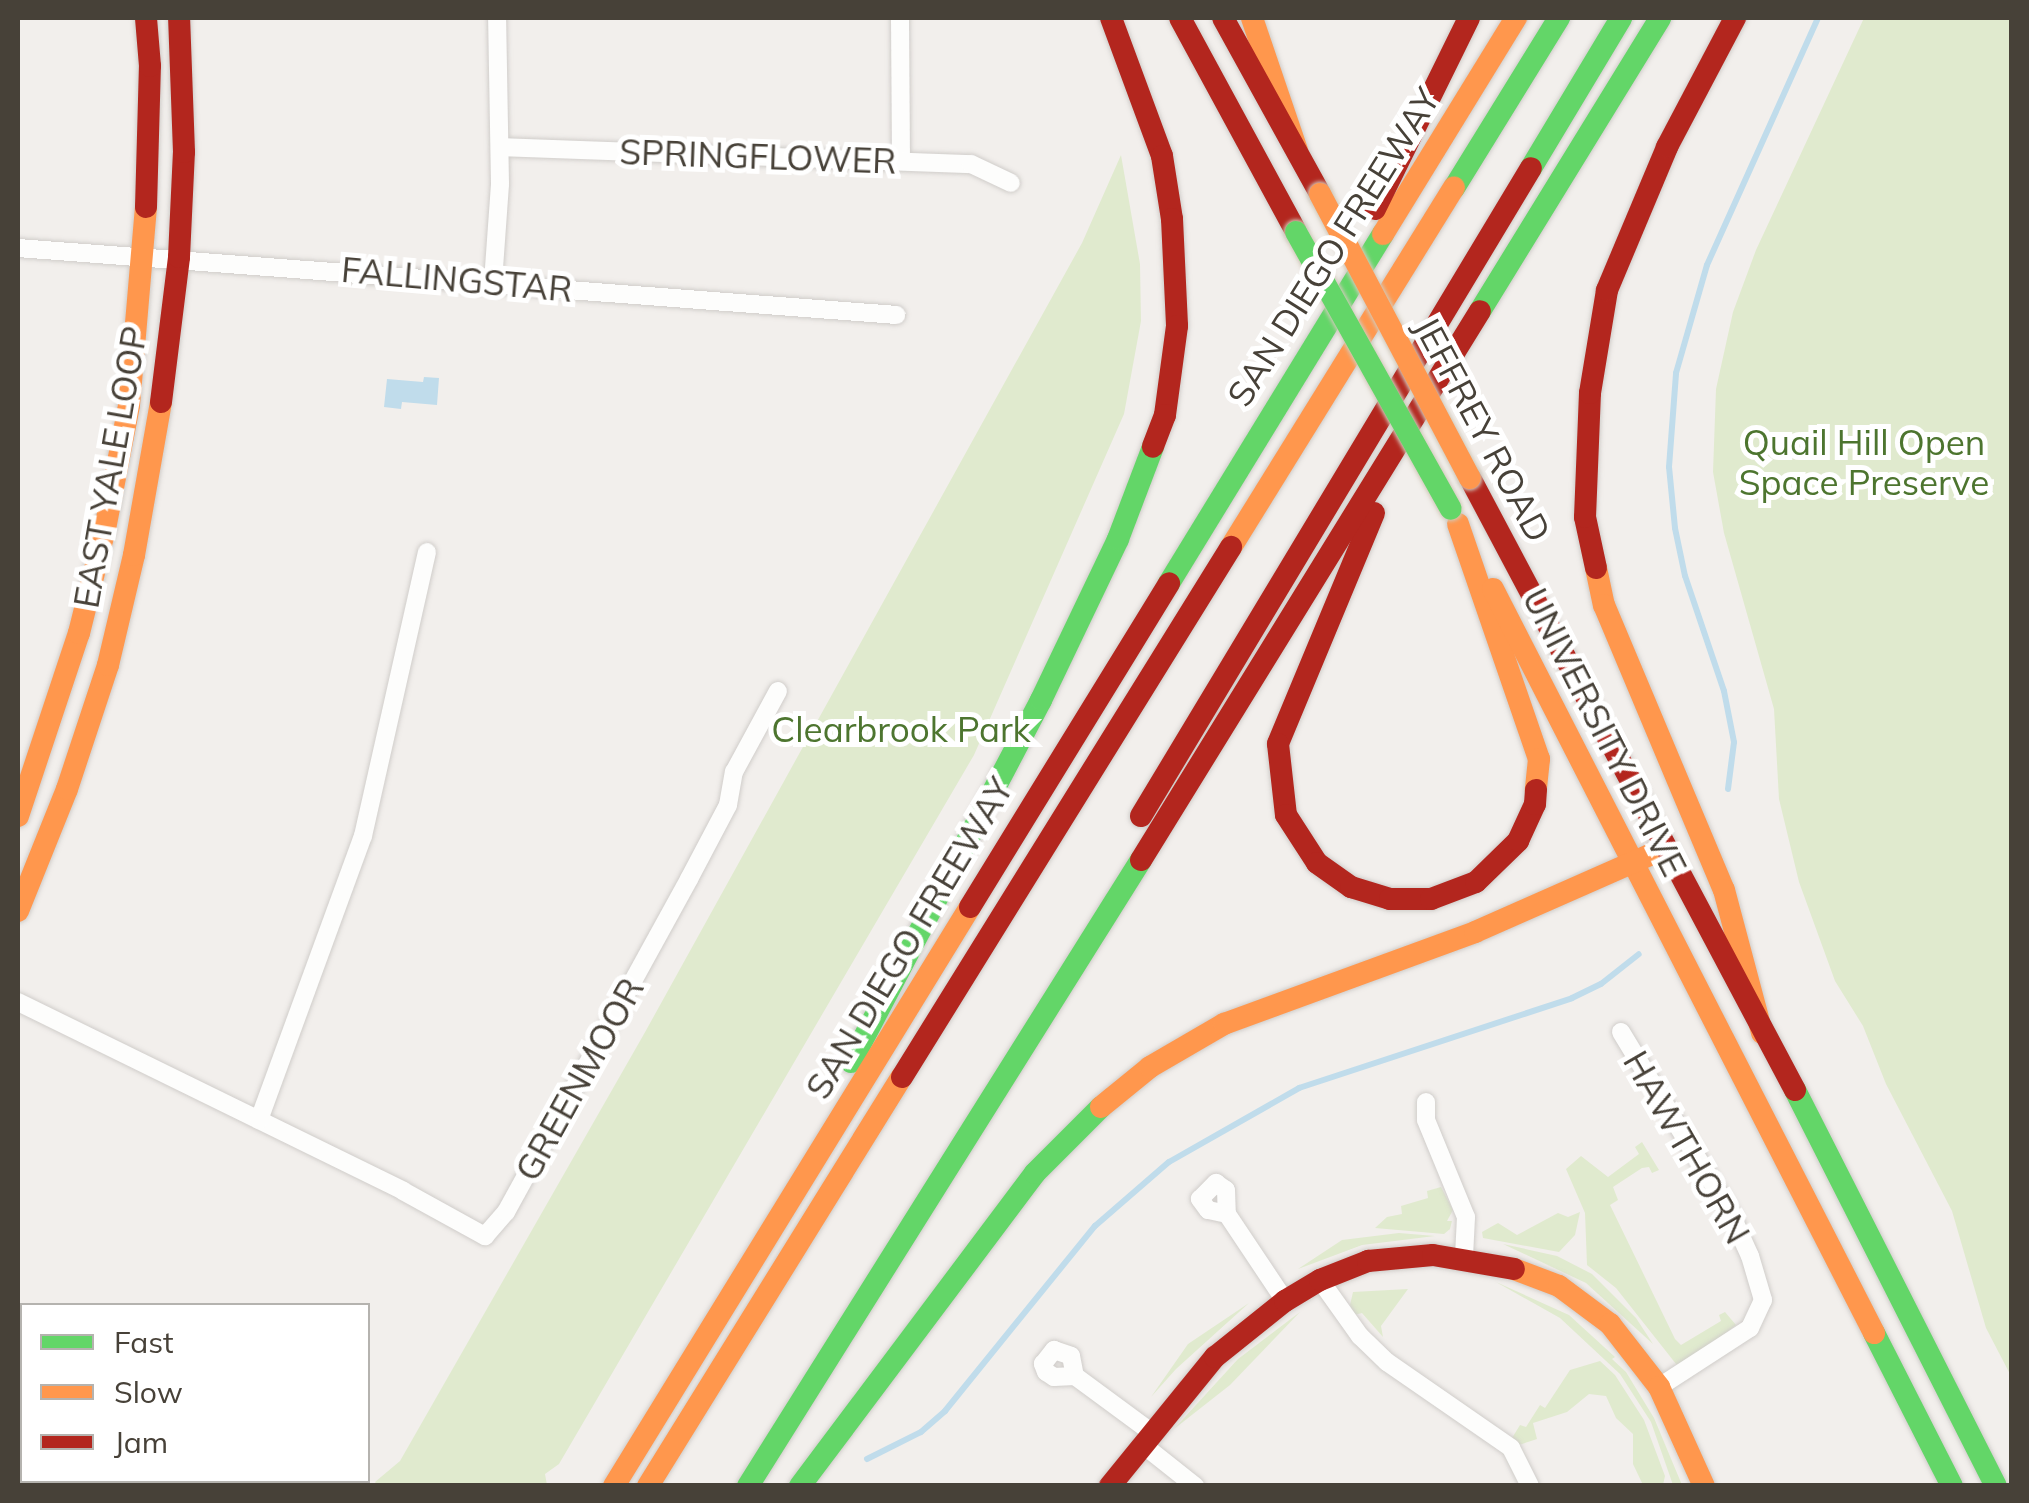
<!DOCTYPE html>
<style>
body{margin:0}
#map{position:relative;width:2029px;height:1503px;overflow:hidden;background:#f2efec;font-family:Mulish,sans-serif}
div>[style]{position:absolute}
.green>*{inset:0;background:#e0eace}
.water>*{inset:0;background:#c0dceb}
.stream>*{height:6px;margin:-3px;padding:0 3px;transform-origin:3px;border-radius:3px;background:#c0dceb}
.roads{filter:drop-shadow(0 0 2px #d0cdca) drop-shadow(0 0 2px #d0cdca)}
.street>*{height:18px;margin:-9px;padding:0 9px;transform-origin:9px;border-radius:9px;background:#fdfdfc}
.fast>*{height:22px;margin:-11px;padding:0 11px;transform-origin:11px;border-radius:11px;background:#63d668}
.slow>*{height:22px;margin:-11px;padding:0 11px;transform-origin:11px;border-radius:11px;background:#ff974d}
.jam>*{height:22px;margin:-11px;padding:0 11px;transform-origin:11px;border-radius:11px;background:#b3261e}
.bridges{filter:drop-shadow(0 0 2px #d2cabb) drop-shadow(0 0 2px #d2cabb)}
.fast-bridge>*{height:22px;margin:-11px;padding:0 11px;transform-origin:11px;border-radius:11px;background:#63d668}
.slow-bridge>*{height:22px;margin:-11px;padding:0 11px;transform-origin:11px;border-radius:11px;background:#ff974d}
span{translate:-50% -50%;white-space:nowrap;text-align:center;line-height:1.15;-webkit-text-stroke:10px #fff;paint-order:stroke}
.street-label{font-size:35px;color:#474138}
.park-label{font-size:35px;color:#4d752f}
.frame{position:absolute;inset:0;border:20px solid #474138;pointer-events:none}
.legend{position:absolute;left:20px;top:1303px;width:350px;height:180px;box-sizing:border-box;background:#fff;border:2px solid #b5b3af;margin:0;padding:12px 18px;list-style:none;font-size:30px;color:#474138}
.legend li{display:flex;align-items:center;gap:20px;height:50px}
.legend b{width:50px;border:2px solid #b5b3af}
</style>
<div id="map">
<div class="green">
<i style="clip-path:polygon(1864px 18px,2011px 18px,2011px 1376px,1986px 1328px,1952px 1211px,1886px 1084px,1863px 1026px,1835px 981px,1799px 882px,1779px 799px,1774px 709px,1724px 533px,1713px 472px,1716px 389px,1733px 312px,1756px 250px)"></i>
<i style="clip-path:polygon(1121px 155px,1140px 264px,1141px 321px,1124px 414px,974px 755px,559px 1464px,545px 1474px,547px 1485px,377px 1485px,375px 1482px,400px 1461px,644px 1034px,1082px 243px)"></i>
<i style="clip-path:polygon(1642px 1142px,1659px 1170px,1652px 1173px,1649px 1167px,1642px 1168px,1613px 1187px,1618px 1200px,1610px 1205px,1675px 1339px,1681px 1345px,1721px 1321px,1719px 1315px,1725px 1312px,1736px 1325px,1680px 1369px,1616px 1288px,1587px 1265px,1585px 1213px,1566px 1169px,1581px 1156px,1608px 1177px,1639px 1154px,1635px 1147px)"></i>
<i style="clip-path:polygon(1441px 1187px,1453px 1210px,1447px 1221px,1452px 1221px,1450px 1229px,1444px 1234px,1375px 1228px,1387px 1217px,1402px 1214px,1401px 1206px,1428px 1198px,1427px 1191px)"></i>
<i style="clip-path:polygon(1580px 1212px,1575px 1235px,1559px 1252px,1483px 1238px,1482px 1232px,1498px 1223px,1517px 1235px,1558px 1213px,1568px 1217px)"></i>
<i style="clip-path:polygon(1399px 1233px,1435px 1236px,1362px 1245px,1298px 1269px,1342px 1240px)"></i>
<i style="clip-path:polygon(1503px 1244px,1557px 1256px,1592px 1274px,1636px 1318px,1653px 1344px,1586px 1283px)"></i>
<i style="clip-path:polygon(1496px 1282px,1569px 1315px,1615px 1357px,1612px 1359px,1626px 1372px,1654px 1418px,1682px 1485px,1673px 1485px,1651px 1422px,1620px 1374px,1560px 1318px)"></i>
<i style="clip-path:polygon(1408px 1289px,1381px 1326px,1383px 1337px,1362px 1313px,1354px 1315px,1350px 1305px,1353px 1292px)"></i>
<i style="clip-path:polygon(1249px 1303px,1176px 1369px,1151px 1397px,1188px 1344px)"></i>
<i style="clip-path:polygon(1300px 1312px,1230px 1385px,1174px 1429px,1238px 1359px)"></i>
<i style="clip-path:polygon(1600px 1361px,1615px 1375px,1644px 1420px,1665px 1476px,1663px 1485px,1643px 1485px,1633px 1464px,1633px 1434px,1616px 1418px,1606px 1396px,1589px 1394px,1567px 1412px,1533px 1423px,1537px 1439px,1519px 1445px,1512px 1438px,1520px 1425px,1526px 1427px,1540px 1405px,1545px 1408px,1570px 1370px)"></i>
</div>
<div class="water">
<i style="clip-path:polygon(424px 377px,439px 378px,437px 405px,402px 402px,401px 409px,384px 407px,387px 379px,423px 382px)"></i>
<i style="clip-path:polygon(18px 1337px,22px 1340px,22px 1480px,243px 1480px,251px 1485px,18px 1485px)"></i>
</div>
<div class="stream">
<i style="left:1728px;top:789px;width:47px;rotate:-82.7deg"></i>
<i style="left:1734px;top:742px;width:52px;rotate:-101.1deg"></i>
<i style="left:1724px;top:691px;width:121px;rotate:-108.7deg"></i>
<i style="left:1685px;top:576px;width:49px;rotate:-101.8deg"></i>
<i style="left:1675px;top:528px;width:61px;rotate:-95.6deg"></i>
<i style="left:1669px;top:467px;width:94px;rotate:-85.7deg"></i>
<i style="left:1676px;top:373px;width:112px;rotate:-74deg"></i>
<i style="left:1707px;top:265px;width:271px;rotate:-65.8deg"></i>
<i style="left:867px;top:1459px;width:60px;rotate:-26.6deg"></i>
<i style="left:921px;top:1432px;width:32px;rotate:-41deg"></i>
<i style="left:945px;top:1411px;width:238px;rotate:-51deg"></i>
<i style="left:1095px;top:1226px;width:98px;rotate:-40.9deg"></i>
<i style="left:1169px;top:1162px;width:150px;rotate:-29.6deg"></i>
<i style="left:1299px;top:1088px;width:287px;rotate:-18.2deg"></i>
<i style="left:1572px;top:998px;width:32px;rotate:-26deg"></i>
<i style="left:1601px;top:984px;width:48px;rotate:-38.3deg"></i>
</div>
<div class="roads">
<div class="street">
<i style="left:900px;top:18px;width:143px;rotate:89.6deg"></i>
<i style="left:500px;top:147px;width:471px;rotate:2.1deg"></i>
<i style="left:971px;top:164px;width:44px;rotate:25.4deg"></i>
<i style="left:18px;top:248px;width:881px;rotate:4.36deg"></i>
<i style="left:493px;top:282px;width:98px;rotate:-85.9deg"></i>
<i style="left:500px;top:184px;width:166px;rotate:-91deg"></i>
<i style="left:18px;top:1002px;width:429px;rotate:26.1deg"></i>
<i style="left:403px;top:1191px;width:94px;rotate:28.8deg"></i>
<i style="left:485px;top:1236px;width:32px;rotate:-49deg"></i>
<i style="left:506px;top:1212px;width:380px;rotate:-61.2deg"></i>
<i style="left:689px;top:879px;width:84px;rotate:-62.2deg"></i>
<i style="left:728px;top:805px;width:34px;rotate:-80deg"></i>
<i style="left:734px;top:772px;width:92px;rotate:-61.5deg"></i>
<i style="left:1621px;top:1032px;width:210px;rotate:58.8deg"></i>
<i style="left:1730px;top:1212px;width:48px;rotate:65.6deg"></i>
<i style="left:1750px;top:1256px;width:46px;rotate:73.5deg"></i>
<i style="left:1763px;top:1300px;width:31px;rotate:115deg"></i>
<i style="left:1750px;top:1328px;width:108px;rotate:147deg"></i>
<i style="left:1426px;top:1102px;width:18px;rotate:90deg"></i>
<i style="left:1426px;top:1120px;width:105px;rotate:67.6deg"></i>
<i style="left:1466px;top:1217px;width:40px;rotate:92.9deg"></i>
<i style="left:259px;top:1120px;width:302px;rotate:-69.9deg"></i>
<i style="left:363px;top:836px;width:291px;rotate:-77.3deg"></i>
<i style="left:1216px;top:1183px;width:12px;rotate:35deg"></i>
<i style="left:1226px;top:1190px;width:24px;rotate:88deg"></i>
<i style="left:1227px;top:1214px;width:19px;rotate:-168deg"></i>
<i style="left:1208px;top:1210px;width:14px;rotate:-126deg"></i>
<i style="left:1200px;top:1199px;width:23px;rotate:-45deg"></i>
<i style="left:1227px;top:1214px;width:105px;rotate:56.3deg"></i>
<i style="left:1320px;top:1280px;width:69px;rotate:54.5deg"></i>
<i style="left:1360px;top:1336px;width:37px;rotate:44deg"></i>
<i style="left:1387px;top:1362px;width:151px;rotate:34.7deg"></i>
<i style="left:1511px;top:1448px;width:42px;rotate:63.4deg"></i>
<i style="left:1054px;top:1350px;width:18px;rotate:19deg"></i>
<i style="left:1071px;top:1356px;width:20px;rotate:79deg"></i>
<i style="left:1075px;top:1376px;width:21px;rotate:177deg"></i>
<i style="left:1054px;top:1377px;width:9px;rotate:-148deg"></i>
<i style="left:1046px;top:1372px;width:9px;rotate:-111deg"></i>
<i style="left:1043px;top:1364px;width:18px;rotate:-52deg"></i>
<i style="left:1075px;top:1376px;width:94px;rotate:36.4deg"></i>
<i style="left:1142px;top:1444px;width:68px;rotate:38.4deg"></i>
</div>
<div class="fast">
<i style="left:1531px;top:168px;width:175px;rotate:-59deg"></i>
<i style="left:1454px;top:188px;width:200px;rotate:-58.3deg"></i>
<i style="left:1480px;top:311px;width:344px;rotate:-58.4deg"></i>
<i style="left:1169px;top:583px;width:409px;rotate:-58.5deg"></i>
<i style="left:851px;top:1062px;width:409px;rotate:-62.3deg"></i>
<i style="left:1041px;top:700px;width:178px;rotate:-64.4deg"></i>
<i style="left:1118px;top:539px;width:98px;rotate:-69.2deg"></i>
<i style="left:1795px;top:1090px;width:444px;rotate:63.1deg"></i>
<i style="left:1874px;top:1333px;width:172px;rotate:63deg"></i>
<i style="left:748px;top:1486px;width:739px;rotate:-57.88deg"></i>
<i style="left:800px;top:1486px;width:391px;rotate:-53.1deg"></i>
<i style="left:1035px;top:1173px;width:93px;rotate:-45deg"></i>
</div>
<div class="slow">
<i style="left:1252px;top:18px;width:139px;rotate:71.2deg"></i>
<i style="left:1383px;top:234px;width:254px;rotate:-58.4deg"></i>
<i style="left:1458px;top:524px;width:249px;rotate:71deg"></i>
<i style="left:1539px;top:759px;width:31px;rotate:96deg"></i>
<i style="left:1231px;top:547px;width:423px;rotate:-58.2deg"></i>
<i style="left:1596px;top:568px;width:38px;rotate:78deg"></i>
<i style="left:1604px;top:605px;width:309px;rotate:67.2deg"></i>
<i style="left:1724px;top:890px;width:148px;rotate:75.1deg"></i>
<i style="left:1493px;top:589px;width:836px;rotate:62.88deg"></i>
<i style="left:18px;top:816px;width:193px;rotate:-71.6deg"></i>
<i style="left:79px;top:633px;width:107px;rotate:-76deg"></i>
<i style="left:105px;top:529px;width:126px;rotate:-79deg"></i>
<i style="left:129px;top:405px;width:199px;rotate:-85.1deg"></i>
<i style="left:18px;top:911px;width:131px;rotate:-68.1deg"></i>
<i style="left:67px;top:789px;width:131px;rotate:-71.7deg"></i>
<i style="left:108px;top:665px;width:113px;rotate:-76.7deg"></i>
<i style="left:134px;top:555px;width:155px;rotate:-80deg"></i>
<i style="left:1101px;top:1107px;width:63px;rotate:-39.2deg"></i>
<i style="left:1150px;top:1067px;width:86px;rotate:-30.2deg"></i>
<i style="left:1224px;top:1024px;width:267px;rotate:-20.1deg"></i>
<i style="left:1475px;top:932px;width:206px;rotate:-23.8deg"></i>
<i style="left:1514px;top:1269px;width:48px;rotate:20.7deg"></i>
<i style="left:1559px;top:1286px;width:64px;rotate:36.7deg"></i>
<i style="left:1610px;top:1324px;width:80px;rotate:52.1deg"></i>
<i style="left:1659px;top:1387px;width:109px;rotate:65.6deg"></i>
<i style="left:614px;top:1486px;width:680px;rotate:-58.41deg"></i>
<i style="left:648px;top:1486px;width:481px;rotate:-58.2deg"></i>
</div>
<div class="jam">
<i style="left:1111px;top:18px;width:147px;rotate:69.7deg"></i>
<i style="left:1162px;top:156px;width:64px;rotate:81deg"></i>
<i style="left:1172px;top:219px;width:107px;rotate:87.3deg"></i>
<i style="left:1177px;top:326px;width:90px;rotate:97.7deg"></i>
<i style="left:1165px;top:415px;width:34px;rotate:111deg"></i>
<i style="left:1180px;top:18px;width:243px;rotate:61.5deg"></i>
<i style="left:1223px;top:18px;width:201px;rotate:61.1deg"></i>
<i style="left:146px;top:207px;width:141px;rotate:-88.4deg"></i>
<i style="left:150px;top:66px;width:48px;rotate:-94.8deg"></i>
<i style="left:1375px;top:209px;width:213px;rotate:-63.8deg"></i>
<i style="left:161px;top:402px;width:146px;rotate:-82.9deg"></i>
<i style="left:179px;top:257px;width:105px;rotate:-87.3deg"></i>
<i style="left:184px;top:152px;width:134px;rotate:-92.1deg"></i>
<i style="left:1470px;top:478px;width:693px;rotate:62.03deg"></i>
<i style="left:1374px;top:513px;width:250px;rotate:112.6deg"></i>
<i style="left:1278px;top:744px;width:71px;rotate:83.6deg"></i>
<i style="left:1286px;top:815px;width:57px;rotate:57.1deg"></i>
<i style="left:1317px;top:863px;width:42px;rotate:35.2deg"></i>
<i style="left:1351px;top:887px;width:41px;rotate:17.1deg"></i>
<i style="left:1390px;top:899px;width:41px"></i>
<i style="left:1431px;top:899px;width:48px;rotate:-20.7deg"></i>
<i style="left:1476px;top:882px;width:59px;rotate:-44.3deg"></i>
<i style="left:1518px;top:841px;width:41px;rotate:-65.3deg"></i>
<i style="left:1535px;top:804px;width:14px;rotate:-86deg"></i>
<i style="left:1596px;top:568px;width:52px;rotate:-102.2deg"></i>
<i style="left:1585px;top:517px;width:124px;rotate:-87.7deg"></i>
<i style="left:1590px;top:393px;width:104px;rotate:-80.6deg"></i>
<i style="left:1607px;top:290px;width:155px;rotate:-67.2deg"></i>
<i style="left:1667px;top:147px;width:146px;rotate:-62.2deg"></i>
<i style="left:1141px;top:816px;width:756px;rotate:-58.96deg"></i>
<i style="left:1141px;top:860px;width:645px;rotate:-58.31deg"></i>
<i style="left:970px;top:907px;width:380px;rotate:-58.4deg"></i>
<i style="left:902px;top:1077px;width:624px;rotate:-58.17deg"></i>
<i style="left:1110px;top:1486px;width:166px;rotate:-50.9deg"></i>
<i style="left:1215px;top:1357px;width:90px;rotate:-38.7deg"></i>
<i style="left:1285px;top:1301px;width:41px;rotate:-31deg"></i>
<i style="left:1320px;top:1280px;width:52px;rotate:-21.6deg"></i>
<i style="left:1368px;top:1261px;width:65px;rotate:-5.3deg"></i>
<i style="left:1433px;top:1255px;width:82px;rotate:9.8deg"></i>
</div>
</div>
<div class="bridges">
<div class="fast-bridge">
<i style="left:1296px;top:232px;width:317px;rotate:60.8deg"></i>
</div>
<div class="slow-bridge">
<i style="left:1320px;top:194px;width:321px;rotate:62.2deg"></i>
</div>
</div>
<div class="street-label">
<span style="left:758px;top:156px;rotate:2deg">SPRINGFLOWER</span>
<span style="left:1333px;top:247px;rotate:-58deg">SAN DIEGO FREEWAY</span>
<span style="left:457px;top:279px;rotate:5deg">FALLINGSTAR</span>
<span style="left:1483px;top:429px;rotate:62deg">JEFFREY ROAD</span>
<span style="left:110px;top:467px;rotate:-80deg">EAST YALE LOOP</span>
<span style="left:1605px;top:732px;rotate:63deg">UNIVERSITY DRIVE</span>
<span style="left:909px;top:938px;rotate:-59deg">SAN DIEGO FREEWAY</span>
<span style="left:579px;top:1079px;rotate:-61deg">GREENMOOR</span>
<span style="left:1687px;top:1147px;rotate:60deg">HAWTHORN</span>
</div>
<div class="park-label">
<span style="left:1864px;top:462px">Quail Hill Open<br>Space Preserve</span>
<span style="left:901px;top:729px">Clearbrook Park</span>
</div>
<div class="frame"></div>
<ul class="legend">
<li><b style="height:12px;background:#63d668"></b>Fast</li>
<li><b style="height:12px;background:#ff974d"></b>Slow</li>
<li><b style="height:12px;background:#b3261e"></b>Jam</li>
</ul>
</div>
